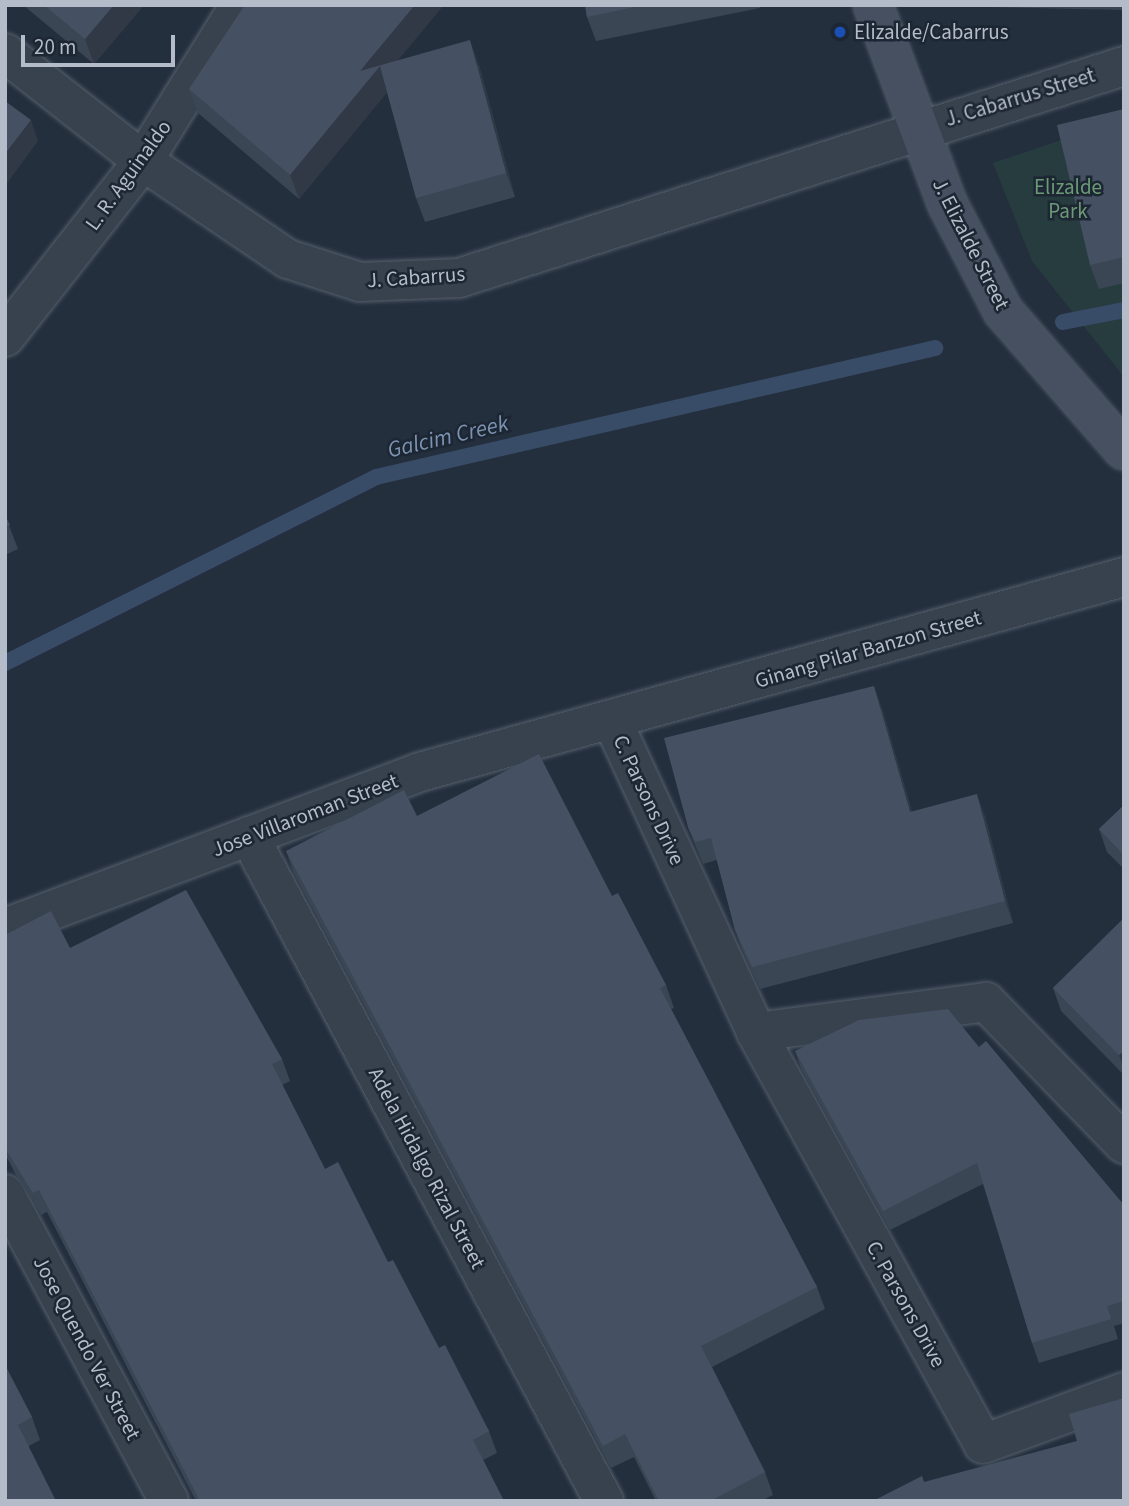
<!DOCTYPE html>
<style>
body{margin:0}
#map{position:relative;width:1129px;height:1506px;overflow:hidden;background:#242f3e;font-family:"Source Sans 3",sans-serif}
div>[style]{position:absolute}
.green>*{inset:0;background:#263c3f}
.stream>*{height:16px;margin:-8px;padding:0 8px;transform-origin:8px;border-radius:8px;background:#394c67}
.roads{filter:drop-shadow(0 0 2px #565f6c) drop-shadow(0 0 2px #565f6c)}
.street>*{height:38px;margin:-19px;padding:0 19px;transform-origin:19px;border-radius:19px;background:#38414e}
.secondary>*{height:38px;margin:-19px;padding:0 19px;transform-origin:19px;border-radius:19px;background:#465061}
.wall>*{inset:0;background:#3b4654}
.shaded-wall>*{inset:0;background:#303945}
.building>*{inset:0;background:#455162}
.dots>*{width:19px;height:19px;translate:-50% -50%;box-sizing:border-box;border:4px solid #1d2633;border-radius:50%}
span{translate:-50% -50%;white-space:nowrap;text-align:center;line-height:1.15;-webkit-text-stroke:5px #1d2633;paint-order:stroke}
.poi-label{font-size:21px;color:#b4bcc9}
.left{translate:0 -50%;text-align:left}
.street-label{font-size:21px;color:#b4bcc9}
.park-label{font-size:21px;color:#6b9a76}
.water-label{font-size:23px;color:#7c92b1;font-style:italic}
.frame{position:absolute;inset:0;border:7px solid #b4bcc9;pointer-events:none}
.scale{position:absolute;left:21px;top:35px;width:154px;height:32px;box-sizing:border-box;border:4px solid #b4bcc9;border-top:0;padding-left:9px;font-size:21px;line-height:24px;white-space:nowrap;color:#b4bcc9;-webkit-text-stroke:5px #1d2633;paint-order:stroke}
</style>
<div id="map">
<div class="green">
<i style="clip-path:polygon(1124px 119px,1124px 377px,1032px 261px,993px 163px)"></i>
</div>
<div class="stream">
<i style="left:1063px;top:322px;width:62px;rotate:-11.1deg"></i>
<i style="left:5px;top:663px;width:415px;rotate:-26.6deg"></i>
<i style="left:376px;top:477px;width:574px;rotate:-12.99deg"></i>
</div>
<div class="roads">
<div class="street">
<i style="left:5px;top:53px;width:175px;rotate:38deg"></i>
<i style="left:143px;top:161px;width:175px;rotate:34.1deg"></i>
<i style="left:288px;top:259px;width:76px;rotate:17.7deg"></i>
<i style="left:360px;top:282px;width:99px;rotate:-2.3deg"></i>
<i style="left:459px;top:278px;width:698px;rotate:-17.68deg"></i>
<i style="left:5px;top:337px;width:224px;rotate:-51.9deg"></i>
<i style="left:143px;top:161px;width:184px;rotate:-58.1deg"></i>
<i style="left:612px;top:720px;width:344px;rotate:65.2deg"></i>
<i style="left:756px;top:1032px;width:470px;rotate:61.1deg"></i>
<i style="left:983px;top:1444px;width:150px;rotate:-20.2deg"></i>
<i style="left:249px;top:836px;width:754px;rotate:61.91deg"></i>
<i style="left:5px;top:928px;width:443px;rotate:-20.6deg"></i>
<i style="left:420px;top:772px;width:731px;rotate:-15.48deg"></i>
<i style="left:756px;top:1032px;width:232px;rotate:-7.4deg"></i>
<i style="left:986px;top:1002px;width:198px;rotate:45.8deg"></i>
<i style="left:5px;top:1194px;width:348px;rotate:61.9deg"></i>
</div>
<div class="secondary">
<i style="left:873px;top:5px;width:211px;rotate:69.5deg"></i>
<i style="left:947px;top:203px;width:122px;rotate:62.6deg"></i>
<i style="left:1003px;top:311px;width:184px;rotate:49deg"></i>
</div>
</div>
<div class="wall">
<i style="clip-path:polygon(23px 5px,144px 5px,94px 64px)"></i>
<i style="clip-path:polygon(585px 5px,759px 5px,760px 8px,596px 41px,587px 17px)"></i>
<i style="clip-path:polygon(947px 5px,1124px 5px,1124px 10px,947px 6px)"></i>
<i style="clip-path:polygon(398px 60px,479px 65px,515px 197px,425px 222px,416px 198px,387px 92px,299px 199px,198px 113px,189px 89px)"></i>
<i style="clip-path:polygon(1124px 109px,1124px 283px,1099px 289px,1090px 265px)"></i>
<i style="clip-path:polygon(5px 515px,18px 549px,5px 555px)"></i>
<i style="clip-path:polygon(882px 708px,912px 812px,985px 816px,1013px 923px,760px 989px,743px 952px,735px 930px,717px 860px,703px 864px,688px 827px)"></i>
<i style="clip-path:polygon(1124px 805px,1124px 869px,1107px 852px,1099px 829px)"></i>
<i style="clip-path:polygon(417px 816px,612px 896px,666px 985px,674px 1008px,671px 1009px,817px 1287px,825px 1309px,712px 1367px,765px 1472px,773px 1495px,761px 1501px,656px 1501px,634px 1457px,611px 1468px,294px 874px,286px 851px)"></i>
<i style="clip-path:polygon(1124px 918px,1124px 1075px,1061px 1011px,1053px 988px)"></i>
<i style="clip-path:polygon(5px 935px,70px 948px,282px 1059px,290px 1081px,282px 1085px,325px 1169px,388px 1262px,489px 1431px,497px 1453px,483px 1460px,504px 1501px,196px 1501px,47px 1212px,41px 1215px,16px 1175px,5px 1154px)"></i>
<i style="clip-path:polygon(979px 1047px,1124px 1205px,1124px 1323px,1114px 1326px,1118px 1339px,1039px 1363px,1032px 1343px,983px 1184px,890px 1230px,802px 1071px,795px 1051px)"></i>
<i style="clip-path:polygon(5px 1365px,32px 1417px,40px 1440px,29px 1446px,5px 1501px)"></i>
</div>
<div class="shaded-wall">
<i style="clip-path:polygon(114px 5px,144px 5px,94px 64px,85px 39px)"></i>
<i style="clip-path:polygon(415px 5px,444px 5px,384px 77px,389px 90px,299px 199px,290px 175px,360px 71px)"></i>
<i style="clip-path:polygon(470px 40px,479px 65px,515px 197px,506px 173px)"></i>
<i style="clip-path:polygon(31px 120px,38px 141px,5px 186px,5px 154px)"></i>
<i style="clip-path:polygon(874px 686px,882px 708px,918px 834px,910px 812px)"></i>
<i style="clip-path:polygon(977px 794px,985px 816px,1013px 923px,1005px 901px)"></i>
<i style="clip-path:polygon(1124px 1051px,1124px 1069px,1119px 1055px)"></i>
</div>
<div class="building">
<i style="clip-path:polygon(44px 5px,114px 5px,85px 39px)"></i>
<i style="clip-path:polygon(245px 5px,415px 5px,360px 71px,470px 40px,506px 173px,416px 198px,380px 66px,290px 175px,189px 89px)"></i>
<i style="clip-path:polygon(585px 5px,644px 5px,587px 17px)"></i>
<i style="clip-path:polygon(5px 101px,31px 120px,5px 154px)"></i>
<i style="clip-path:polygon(1124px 109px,1124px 257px,1090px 265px,1057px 125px)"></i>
<i style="clip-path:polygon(5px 515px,10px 525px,5px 527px)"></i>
<i style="clip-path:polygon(874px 686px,910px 812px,977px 794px,1005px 901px,752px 967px,735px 930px,711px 838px,695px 842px,688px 827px,664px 738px)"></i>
<i style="clip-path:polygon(539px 754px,612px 896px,618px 893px,666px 985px,660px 988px,817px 1287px,701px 1346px,765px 1472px,710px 1501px,659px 1501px,625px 1434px,603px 1446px,286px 851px,404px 790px,417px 816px)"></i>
<i style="clip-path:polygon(1124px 805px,1124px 855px,1099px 829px)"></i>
<i style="clip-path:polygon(186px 890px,282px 1059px,272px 1064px,325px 1169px,338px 1162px,388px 1262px,393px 1260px,439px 1348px,445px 1345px,489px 1431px,473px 1440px,504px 1501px,200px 1501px,39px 1190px,33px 1193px,8px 1153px,5px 1148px,5px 935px,51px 911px,70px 948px)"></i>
<i style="clip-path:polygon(1124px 918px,1124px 1051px,1119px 1055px,1053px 988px)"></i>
<i style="clip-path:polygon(948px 1009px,979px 1047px,986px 1041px,1124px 1205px,1124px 1301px,1107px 1306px,1111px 1319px,1032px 1343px,977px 1163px,883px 1211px,795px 1051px,859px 1020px)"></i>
<i style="clip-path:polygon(5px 1365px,32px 1417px,18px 1425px,56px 1501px,5px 1501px)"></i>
<i style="clip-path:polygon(1124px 1398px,1124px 1501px,873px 1501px,922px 1476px,924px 1482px,1077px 1441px,1069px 1414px)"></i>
</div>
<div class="dots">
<i style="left:840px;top:32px;background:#1a4fb4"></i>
</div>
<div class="poi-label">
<span class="left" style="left:854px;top:32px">Elizalde/Cabarrus</span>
</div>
<div class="street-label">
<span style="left:1020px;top:97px;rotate:-17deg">J. Cabarrus Street</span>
<span style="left:128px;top:175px;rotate:-54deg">L. R. Aguinaldo</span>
<span style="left:971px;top:244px;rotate:63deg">J. Elizalde Street</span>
<span style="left:416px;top:277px;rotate:-4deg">J. Cabarrus</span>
<span style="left:868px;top:649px;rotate:-16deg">Ginang Pilar Banzon Street</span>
<span style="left:649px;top:800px;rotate:65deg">C. Parsons Drive</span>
<span style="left:305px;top:815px;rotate:-21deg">Jose Villaroman Street</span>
<span style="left:427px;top:1168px;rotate:62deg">Adela Hidalgo Rizal Street</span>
<span style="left:906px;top:1304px;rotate:61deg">C. Parsons Drive</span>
<span style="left:87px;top:1348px;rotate:62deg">Jose Quendo Ver Street</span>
</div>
<div class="park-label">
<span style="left:1068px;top:199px">Elizalde<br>Park</span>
</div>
<div class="water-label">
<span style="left:448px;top:437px;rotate:-13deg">Galcim Creek</span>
</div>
<div class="frame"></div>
<div class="scale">20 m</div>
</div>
